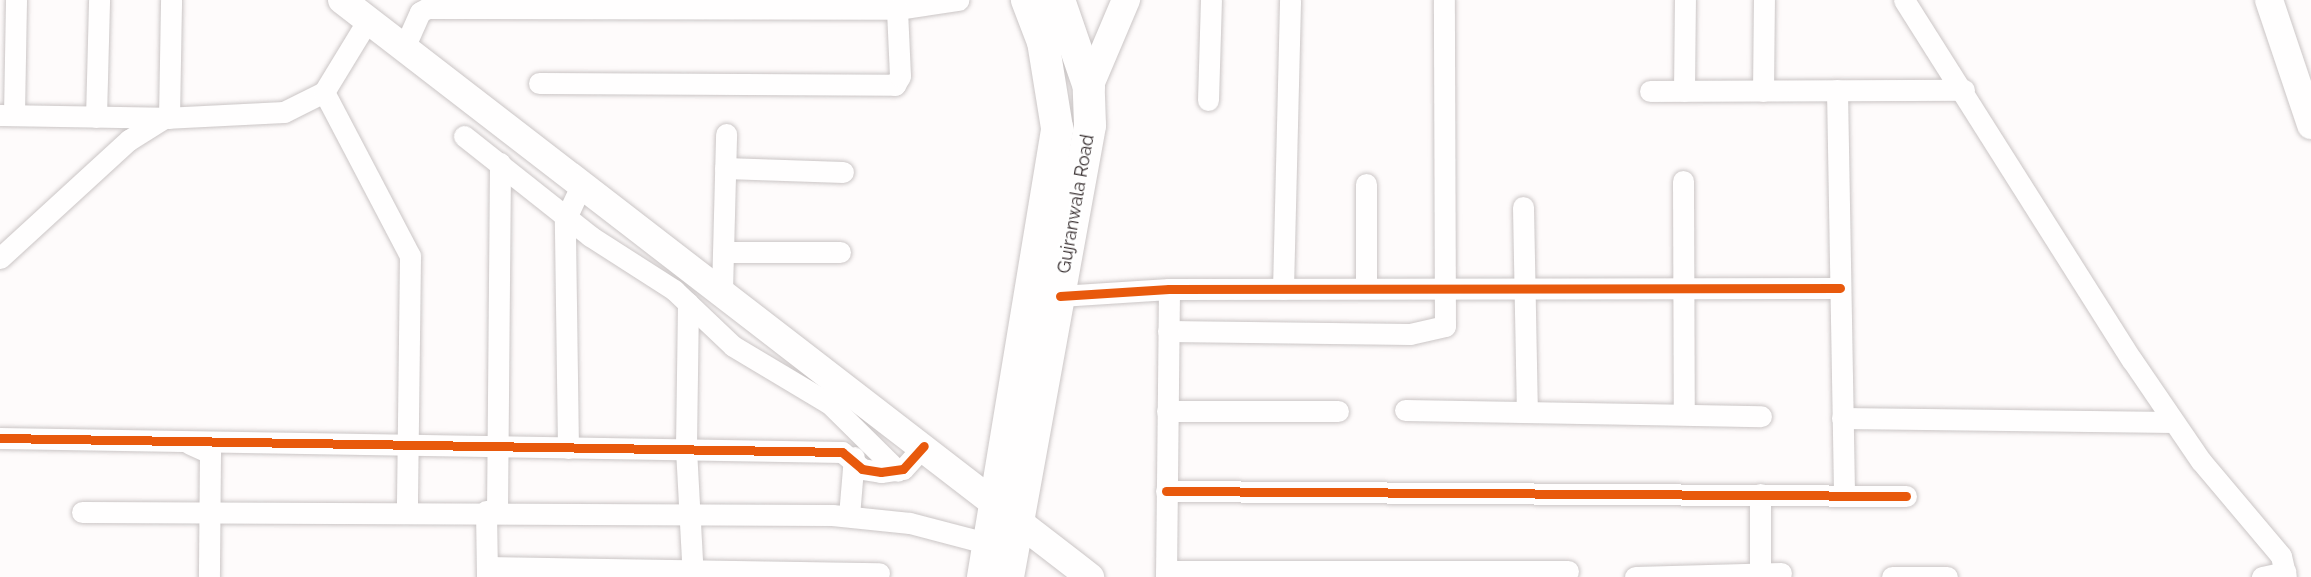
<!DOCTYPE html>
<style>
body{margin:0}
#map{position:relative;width:2311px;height:577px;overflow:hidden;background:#fefbfb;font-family:Raleway,sans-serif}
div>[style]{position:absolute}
.roads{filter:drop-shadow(0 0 2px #cac5c5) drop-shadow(0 0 2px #cac5c5)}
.minor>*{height:21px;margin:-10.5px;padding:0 10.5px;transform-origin:10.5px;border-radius:10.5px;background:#fffefe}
.major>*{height:28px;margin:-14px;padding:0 14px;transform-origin:14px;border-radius:14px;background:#fffefe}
.highway>*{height:32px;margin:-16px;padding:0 16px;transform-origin:16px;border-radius:16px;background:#fffefe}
.cycleway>*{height:9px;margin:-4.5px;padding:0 4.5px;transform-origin:4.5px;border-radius:4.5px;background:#e8590c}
span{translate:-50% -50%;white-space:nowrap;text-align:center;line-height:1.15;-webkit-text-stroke:5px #fff;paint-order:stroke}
.street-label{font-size:18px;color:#372e2f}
</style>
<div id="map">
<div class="roads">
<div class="minor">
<i style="left:1904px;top:0;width:426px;rotate:57.7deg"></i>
<i style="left:2132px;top:360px;width:122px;rotate:55.7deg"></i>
<i style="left:2201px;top:461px;width:124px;rotate:49.9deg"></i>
<i style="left:2281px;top:556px;width:22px;rotate:77deg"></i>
<i style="left:404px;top:48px;width:39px;rotate:-66deg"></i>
<i style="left:420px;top:12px;width:9px;rotate:-27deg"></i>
<i style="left:428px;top:8px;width:469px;rotate:0.1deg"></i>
<i style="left:897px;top:9px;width:62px;rotate:-8.4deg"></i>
<i style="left:539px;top:83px;width:356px;rotate:0.3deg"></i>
<i style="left:895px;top:85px;width:10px;rotate:-61deg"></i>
<i style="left:900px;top:76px;width:67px;rotate:-92.6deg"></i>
<i style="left:1837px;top:90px;width:405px;rotate:89deg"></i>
<i style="left:1650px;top:91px;width:314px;rotate:-0.2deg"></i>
<i style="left:1684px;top:91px;width:91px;rotate:-89.4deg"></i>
<i style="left:1763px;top:91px;width:91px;rotate:-89.4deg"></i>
<i style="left:324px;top:92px;width:185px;rotate:62.3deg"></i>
<i style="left:410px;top:256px;width:255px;rotate:90.7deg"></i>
<i style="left:1208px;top:100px;width:100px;rotate:-88.3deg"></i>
<i style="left:0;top:115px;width:164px;rotate:1deg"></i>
<i style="left:164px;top:118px;width:120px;rotate:-2.9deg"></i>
<i style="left:284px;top:112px;width:45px;rotate:-26.6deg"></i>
<i style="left:324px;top:92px;width:84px;rotate:-58.6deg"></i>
<i style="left:14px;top:115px;width:115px;rotate:-89deg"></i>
<i style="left:96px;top:117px;width:117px;rotate:-88.5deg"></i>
<i style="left:169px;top:118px;width:118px;rotate:-89deg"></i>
<i style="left:464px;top:136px;width:161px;rotate:38.4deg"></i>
<i style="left:590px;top:236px;width:100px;rotate:32.7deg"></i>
<i style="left:674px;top:290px;width:81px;rotate:43.5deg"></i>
<i style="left:733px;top:346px;width:113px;rotate:30.9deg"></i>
<i style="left:830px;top:404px;width:95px;rotate:44.6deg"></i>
<i style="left:725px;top:168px;width:118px;rotate:1.9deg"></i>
<i style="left:1683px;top:181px;width:233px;rotate:89.8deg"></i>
<i style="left:1523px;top:207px;width:201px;rotate:88.9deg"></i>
<i style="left:723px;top:252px;width:117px"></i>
<i style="left:0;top:258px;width:175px;rotate:-42.5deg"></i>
<i style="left:129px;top:140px;width:39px;rotate:-32deg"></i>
<i style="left:1366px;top:288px;width:104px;rotate:-90deg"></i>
<i style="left:1283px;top:289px;width:289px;rotate:-88.6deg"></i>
<i style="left:722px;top:291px;width:157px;rotate:-88.5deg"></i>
<i style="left:1060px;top:296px;width:109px;rotate:-3.7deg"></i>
<i style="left:1169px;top:289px;width:671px;rotate:-0.09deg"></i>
<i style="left:688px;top:303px;width:146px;rotate:90.8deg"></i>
<i style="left:686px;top:449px;width:128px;rotate:86.9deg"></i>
<i style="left:1168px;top:331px;width:242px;rotate:0.7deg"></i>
<i style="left:1410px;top:334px;width:36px;rotate:-13deg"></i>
<i style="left:1445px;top:326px;width:326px;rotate:-90.2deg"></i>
<i style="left:1405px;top:410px;width:356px;rotate:1deg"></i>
<i style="left:1167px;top:411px;width:171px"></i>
<i style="left:1842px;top:418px;width:331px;rotate:0.7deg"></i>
<i style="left:0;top:438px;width:842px;rotate:0.95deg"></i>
<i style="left:842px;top:452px;width:26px;rotate:40deg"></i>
<i style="left:862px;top:469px;width:19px;rotate:9deg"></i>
<i style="left:881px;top:472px;width:22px;rotate:-8deg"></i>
<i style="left:903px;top:469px;width:31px;rotate:-48deg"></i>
<i style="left:190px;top:444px;width:22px;rotate:24deg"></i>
<i style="left:210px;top:453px;width:124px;rotate:90.5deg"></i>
<i style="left:568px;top:448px;width:228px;rotate:-90.8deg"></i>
<i style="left:565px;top:220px;width:40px;rotate:-65deg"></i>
<i style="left:1166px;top:491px;width:740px;rotate:0.39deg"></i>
<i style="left:486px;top:511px;width:66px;rotate:89.1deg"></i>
<i style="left:497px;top:511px;width:348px;rotate:-89.5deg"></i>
<i style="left:82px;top:512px;width:750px;rotate:0.23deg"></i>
<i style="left:832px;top:515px;width:78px;rotate:5.9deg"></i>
<i style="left:910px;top:523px;width:83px;rotate:14.7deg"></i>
<i style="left:849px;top:516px;width:59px;rotate:-85.2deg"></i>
<i style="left:487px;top:567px;width:392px;rotate:0.9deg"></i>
<i style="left:1166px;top:571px;width:402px"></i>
<i style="left:1760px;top:573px;width:79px;rotate:-90deg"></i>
<i style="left:1166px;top:577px;width:288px;rotate:-89.4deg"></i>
<i style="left:1635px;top:577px;width:146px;rotate:-1.6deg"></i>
<i style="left:1892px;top:577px;width:55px"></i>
<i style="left:2262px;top:577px;width:24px;rotate:-12deg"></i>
</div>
<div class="major">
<i style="left:342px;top:0;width:945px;rotate:37.65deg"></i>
<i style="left:2269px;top:0;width:132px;rotate:71.4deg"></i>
<i style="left:1089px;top:87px;width:95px;rotate:-67deg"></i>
</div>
<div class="highway">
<i style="left:983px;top:577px;width:455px;rotate:-80.6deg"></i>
<i style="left:1057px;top:128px;width:87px;rotate:-99.2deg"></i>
<i style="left:1043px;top:42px;width:45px;rotate:-110.9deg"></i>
<i style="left:1008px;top:577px;width:459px;rotate:-79.7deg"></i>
<i style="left:1090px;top:125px;width:38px;rotate:-92deg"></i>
<i style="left:1089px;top:87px;width:92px;rotate:-109deg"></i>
</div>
</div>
<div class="cycleway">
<i style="left:1060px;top:296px;width:109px;rotate:-3.7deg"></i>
<i style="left:1169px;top:289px;width:671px;rotate:-0.09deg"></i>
<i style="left:0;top:438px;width:842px;rotate:0.95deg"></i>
<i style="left:842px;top:452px;width:26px;rotate:40deg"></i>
<i style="left:862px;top:469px;width:19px;rotate:9deg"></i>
<i style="left:881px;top:472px;width:22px;rotate:-8deg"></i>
<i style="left:903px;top:469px;width:31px;rotate:-48deg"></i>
<i style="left:1166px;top:491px;width:740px;rotate:0.39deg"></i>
</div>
<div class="street-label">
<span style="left:1076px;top:204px;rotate:-80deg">Gujranwala Road</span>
</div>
</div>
